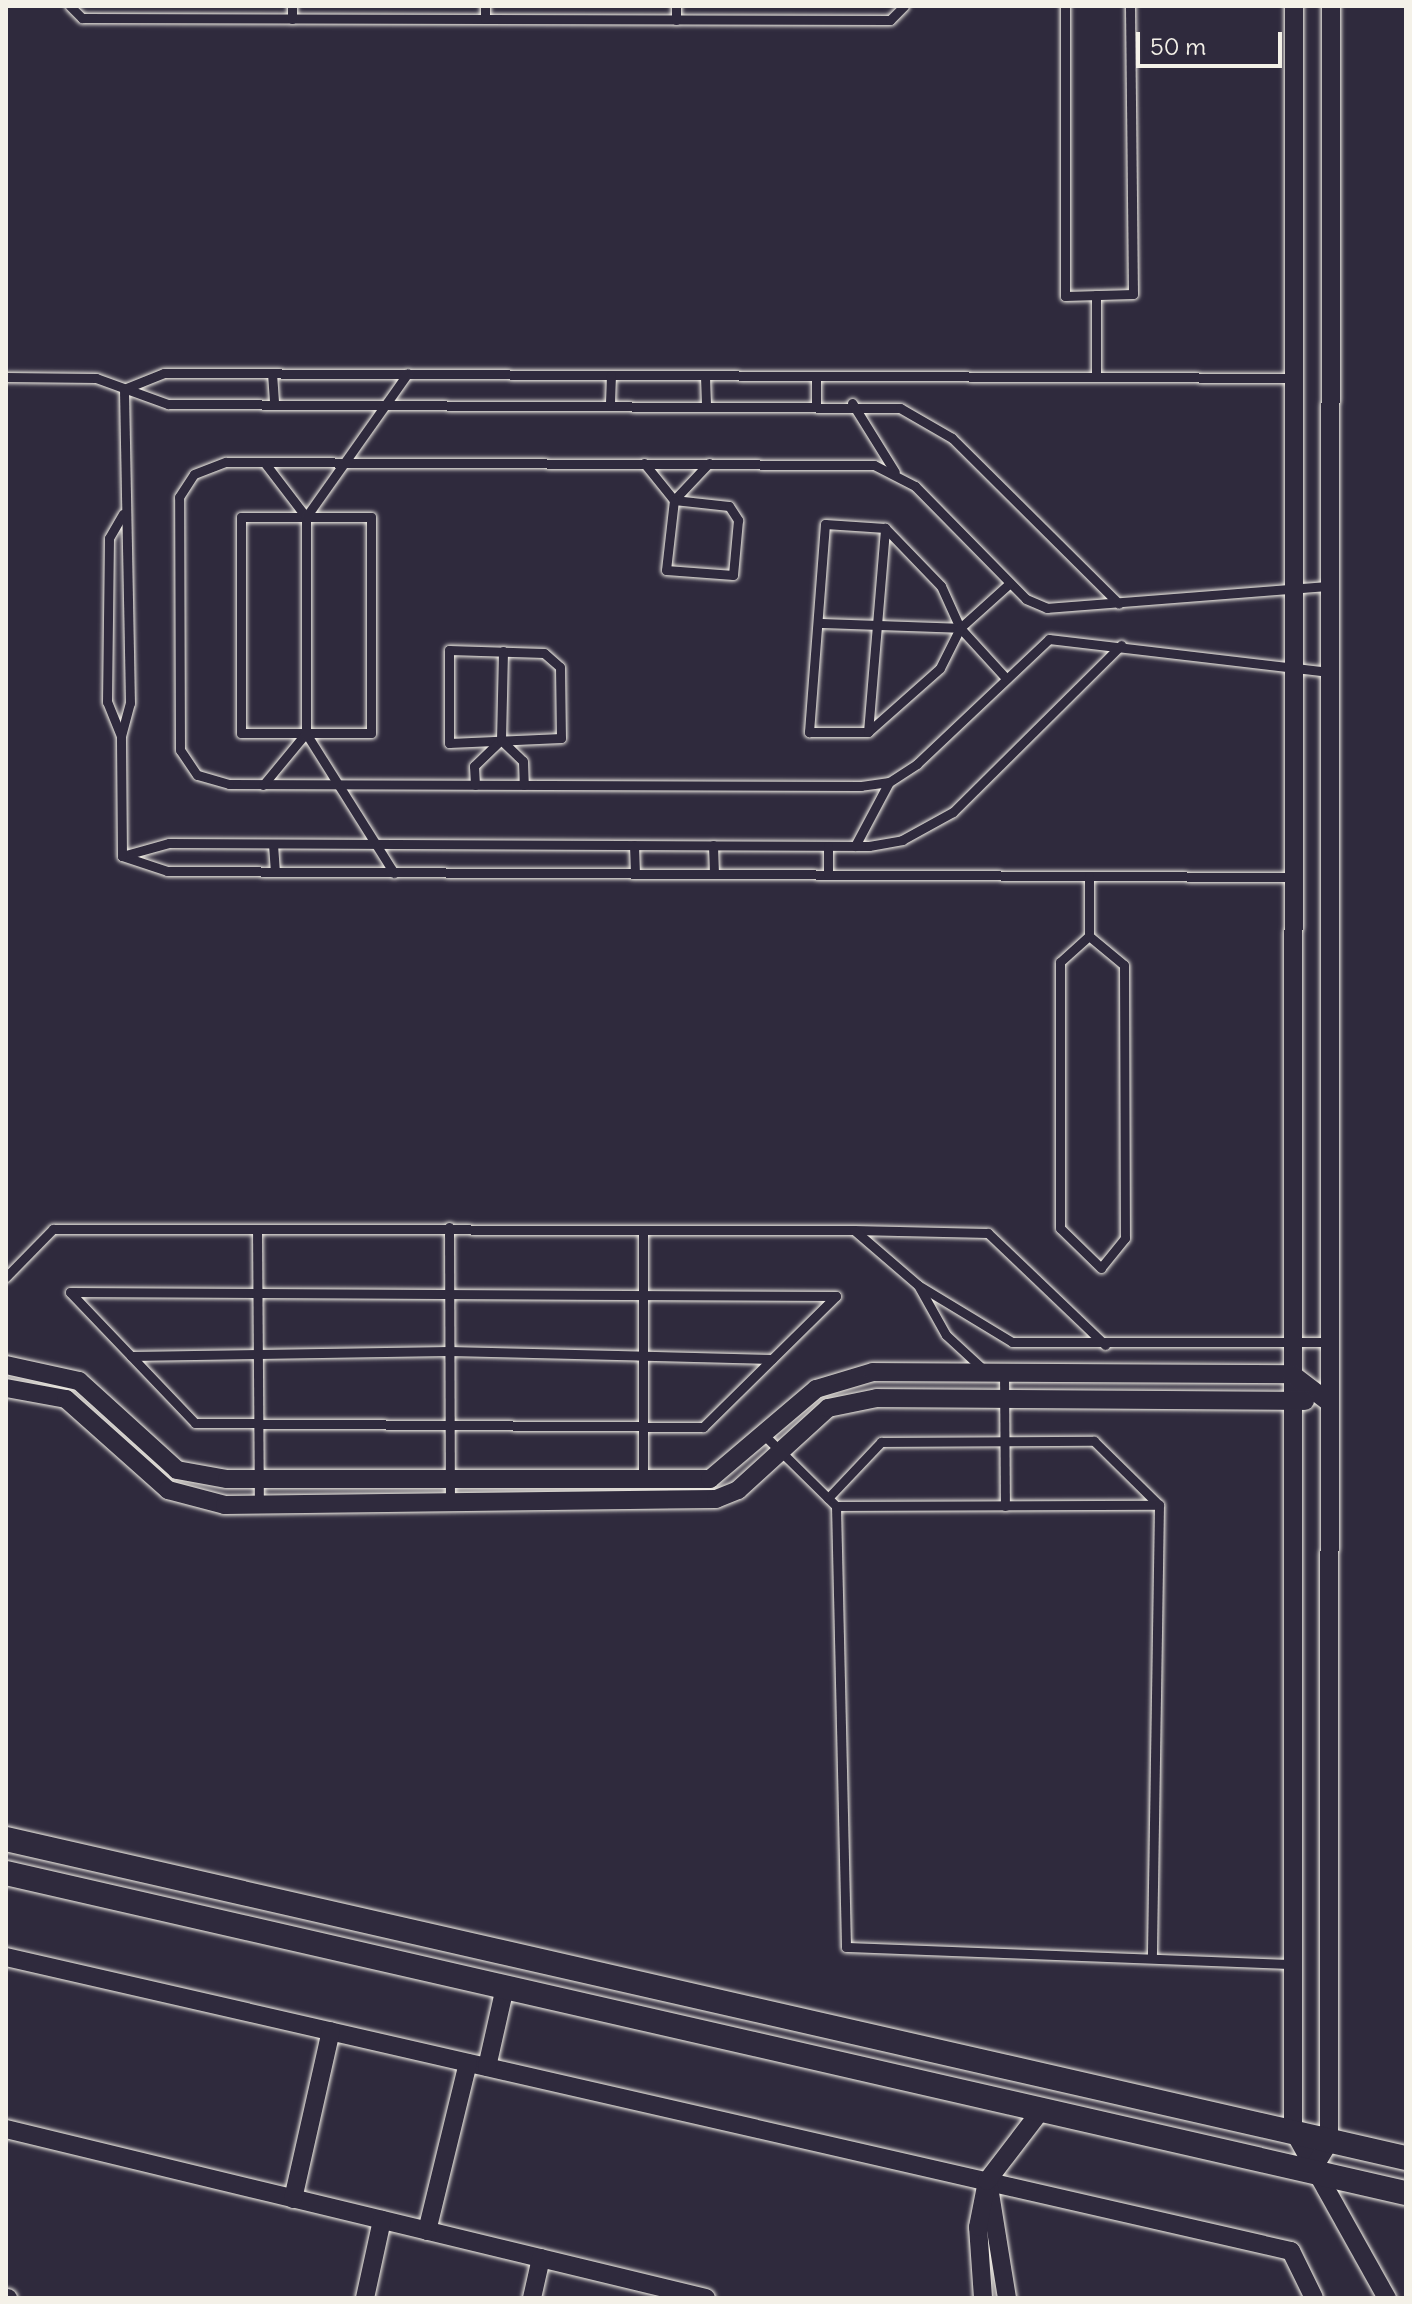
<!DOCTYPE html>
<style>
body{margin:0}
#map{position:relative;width:1412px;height:2304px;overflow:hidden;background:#2f2a3d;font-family:Delius,sans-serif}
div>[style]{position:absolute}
.roads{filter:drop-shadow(0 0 2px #f4f1e8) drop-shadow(0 0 2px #f4f1e8)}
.service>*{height:9px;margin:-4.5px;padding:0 4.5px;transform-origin:4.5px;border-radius:4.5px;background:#2f2a3d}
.minor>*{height:18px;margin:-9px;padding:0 9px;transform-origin:9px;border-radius:9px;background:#2f2a3d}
.tertiary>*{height:24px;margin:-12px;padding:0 12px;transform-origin:12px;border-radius:12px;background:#2f2a3d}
span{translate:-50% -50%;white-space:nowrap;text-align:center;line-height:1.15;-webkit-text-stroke:7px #2f2a3d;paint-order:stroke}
.frame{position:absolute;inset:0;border:8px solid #f4f1e8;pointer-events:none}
.scale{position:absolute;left:1136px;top:32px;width:146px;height:36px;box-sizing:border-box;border:4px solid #f4f1e8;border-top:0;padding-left:10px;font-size:24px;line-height:28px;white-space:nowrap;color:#f4f1e8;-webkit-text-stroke:6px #2f2a3d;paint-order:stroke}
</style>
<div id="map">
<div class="roads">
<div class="service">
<i style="left:70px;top:6px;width:17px;rotate:45deg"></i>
<i style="left:82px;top:18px;width:808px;rotate:0.14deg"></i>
<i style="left:890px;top:20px;width:20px;rotate:-45deg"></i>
<i style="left:676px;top:6px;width:14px;rotate:90deg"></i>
<i style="left:1065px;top:6px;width:290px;rotate:90deg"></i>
<i style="left:1065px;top:296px;width:68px;rotate:-1.7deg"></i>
<i style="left:1133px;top:294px;width:288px;rotate:-90.6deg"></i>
<i style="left:292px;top:19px;width:13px;rotate:-90deg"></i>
<i style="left:485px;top:19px;width:13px;rotate:-90deg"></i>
<i style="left:272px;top:373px;width:30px;rotate:86deg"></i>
<i style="left:705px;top:376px;width:27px;rotate:88deg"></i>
<i style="left:816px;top:376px;width:27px;rotate:90deg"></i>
<i style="left:6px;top:377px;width:90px;rotate:0.6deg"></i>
<i style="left:96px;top:378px;width:77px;rotate:19.9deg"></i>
<i style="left:168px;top:404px;width:732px;rotate:0.31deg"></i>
<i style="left:900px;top:408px;width:60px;rotate:30deg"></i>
<i style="left:952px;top:438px;width:235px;rotate:44.8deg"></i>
<i style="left:1096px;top:377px;width:82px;rotate:-90deg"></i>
<i style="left:124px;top:389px;width:43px;rotate:-21.8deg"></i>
<i style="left:164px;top:373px;width:1128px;rotate:0.25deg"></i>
<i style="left:610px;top:403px;width:28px;rotate:-88deg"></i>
<i style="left:852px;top:403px;width:81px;rotate:58.1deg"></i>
<i style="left:264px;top:462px;width:69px;rotate:52.6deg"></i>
<i style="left:644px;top:463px;width:48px;rotate:51deg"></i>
<i style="left:674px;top:500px;width:51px;rotate:-46.6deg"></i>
<i style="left:674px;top:500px;width:55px;rotate:6.2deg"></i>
<i style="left:729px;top:506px;width:17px;rotate:57deg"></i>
<i style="left:738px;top:520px;width:55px;rotate:95.2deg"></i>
<i style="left:733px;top:575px;width:67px;rotate:-175.7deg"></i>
<i style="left:666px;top:570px;width:70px;rotate:-83.5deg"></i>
<i style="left:241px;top:517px;width:130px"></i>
<i style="left:371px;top:517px;width:216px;rotate:90deg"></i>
<i style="left:371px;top:733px;width:130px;rotate:180deg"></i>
<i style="left:241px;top:733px;width:216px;rotate:-90deg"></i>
<i style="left:819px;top:623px;width:141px;rotate:2deg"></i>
<i style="left:449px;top:650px;width:95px;rotate:1.8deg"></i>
<i style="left:544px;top:653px;width:21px;rotate:41deg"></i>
<i style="left:560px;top:667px;width:71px;rotate:89.2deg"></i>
<i style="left:561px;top:738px;width:112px;rotate:177.4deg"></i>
<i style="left:449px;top:743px;width:93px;rotate:-90deg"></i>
<i style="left:1329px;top:672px;width:282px;rotate:-173.3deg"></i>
<i style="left:1049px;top:639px;width:182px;rotate:136.6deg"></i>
<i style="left:917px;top:764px;width:33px;rotate:147deg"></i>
<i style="left:889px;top:782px;width:28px;rotate:172deg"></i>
<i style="left:861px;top:786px;width:632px;rotate:-179.82deg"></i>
<i style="left:229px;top:784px;width:33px;rotate:-164deg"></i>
<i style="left:197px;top:775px;width:30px;rotate:-124deg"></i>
<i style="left:180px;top:750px;width:253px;rotate:-90.2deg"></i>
<i style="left:179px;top:497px;width:27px;rotate:-57deg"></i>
<i style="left:194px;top:474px;width:34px;rotate:-21deg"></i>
<i style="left:226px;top:462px;width:648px;rotate:0.27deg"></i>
<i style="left:874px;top:465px;width:46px;rotate:27.1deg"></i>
<i style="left:915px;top:486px;width:158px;rotate:45.5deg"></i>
<i style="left:1026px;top:599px;width:23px;rotate:23deg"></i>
<i style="left:1047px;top:608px;width:283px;rotate:-4.5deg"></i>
<i style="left:1004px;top:676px;width:65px;rotate:-132.5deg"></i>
<i style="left:960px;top:628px;width:46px;rotate:-114.3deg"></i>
<i style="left:941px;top:586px;width:81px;rotate:-134deg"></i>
<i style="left:885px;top:528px;width:60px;rotate:-176.2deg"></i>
<i style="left:825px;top:524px;width:209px;rotate:94.4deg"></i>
<i style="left:809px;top:732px;width:59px"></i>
<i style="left:868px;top:732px;width:96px;rotate:-41.6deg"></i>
<i style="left:940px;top:668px;width:45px;rotate:-63.4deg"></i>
<i style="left:960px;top:628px;width:67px;rotate:-42deg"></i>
<i style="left:868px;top:732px;width:205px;rotate:-85.2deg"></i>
<i style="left:121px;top:736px;width:37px;rotate:-112deg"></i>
<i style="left:107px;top:702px;width:164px;rotate:-89.3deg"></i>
<i style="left:109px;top:538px;width:28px;rotate:-60deg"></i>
<i style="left:501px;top:740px;width:89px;rotate:-88.7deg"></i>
<i style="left:263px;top:785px;width:67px;rotate:-50.4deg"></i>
<i style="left:475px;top:785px;width:19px;rotate:-93deg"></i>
<i style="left:474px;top:766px;width:37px;rotate:-44deg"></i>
<i style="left:501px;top:740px;width:30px;rotate:44deg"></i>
<i style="left:523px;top:761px;width:24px;rotate:88deg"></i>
<i style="left:273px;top:844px;width:28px;rotate:86deg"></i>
<i style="left:634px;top:845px;width:29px;rotate:88deg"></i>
<i style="left:713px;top:845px;width:29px;rotate:88deg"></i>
<i style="left:855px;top:846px;width:72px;rotate:-62deg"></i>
<i style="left:122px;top:856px;width:47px;rotate:18.4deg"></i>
<i style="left:167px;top:871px;width:1124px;rotate:0.31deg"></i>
<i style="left:122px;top:856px;width:49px;rotate:-15.5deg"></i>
<i style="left:169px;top:843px;width:700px;rotate:0.25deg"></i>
<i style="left:869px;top:846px;width:34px;rotate:-10deg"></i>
<i style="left:902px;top:840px;width:58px;rotate:-28.8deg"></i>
<i style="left:953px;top:812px;width:237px;rotate:-44.8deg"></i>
<i style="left:122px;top:856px;width:120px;rotate:-90.5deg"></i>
<i style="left:121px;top:736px;width:34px;rotate:-75deg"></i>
<i style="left:130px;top:703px;width:314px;rotate:-91.1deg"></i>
<i style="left:394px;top:873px;width:165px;rotate:-122.2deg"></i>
<i style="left:306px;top:733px;width:216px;rotate:-90deg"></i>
<i style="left:306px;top:517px;width:176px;rotate:-54.7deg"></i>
<i style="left:828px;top:875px;width:29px;rotate:-90deg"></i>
<i style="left:1089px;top:876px;width:60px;rotate:90deg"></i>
<i style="left:1089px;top:936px;width:45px;rotate:39.6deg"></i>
<i style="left:1124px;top:965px;width:273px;rotate:89.8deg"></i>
<i style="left:1125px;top:1238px;width:38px;rotate:129deg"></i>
<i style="left:1101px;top:1268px;width:57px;rotate:-135.7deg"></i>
<i style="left:1060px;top:1228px;width:266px;rotate:-90deg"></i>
<i style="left:1060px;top:962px;width:39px;rotate:-42deg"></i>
<i style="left:449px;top:1227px;width:277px;rotate:89.8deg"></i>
<i style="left:257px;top:1229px;width:276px;rotate:89.6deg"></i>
<i style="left:854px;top:1230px;width:134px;rotate:1.3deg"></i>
<i style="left:988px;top:1233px;width:162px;rotate:43.7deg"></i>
<i style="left:6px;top:1277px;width:67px;rotate:-45.6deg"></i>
<i style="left:53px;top:1229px;width:801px;rotate:0.07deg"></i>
<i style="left:854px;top:1230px;width:84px;rotate:40.7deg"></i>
<i style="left:918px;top:1285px;width:110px;rotate:31.2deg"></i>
<i style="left:1012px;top:1342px;width:315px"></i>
<i style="left:918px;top:1285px;width:57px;rotate:60.8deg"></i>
<i style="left:946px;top:1335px;width:52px;rotate:42.6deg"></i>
<i style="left:70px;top:1292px;width:188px;rotate:0.3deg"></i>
<i style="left:258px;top:1293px;width:578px;rotate:0.3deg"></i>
<i style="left:836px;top:1296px;width:187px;rotate:135.4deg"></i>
<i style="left:703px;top:1427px;width:508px;rotate:-179.55deg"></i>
<i style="left:195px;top:1423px;width:181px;rotate:-133.7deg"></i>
<i style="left:131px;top:1356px;width:318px;rotate:-0.9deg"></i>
<i style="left:449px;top:1351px;width:323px;rotate:1.4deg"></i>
<i style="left:1004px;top:1372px;width:134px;rotate:89.6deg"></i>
<i style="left:764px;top:1435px;width:101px;rotate:44.6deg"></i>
<i style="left:836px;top:1506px;width:441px;rotate:88.7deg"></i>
<i style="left:846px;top:1947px;width:445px;rotate:2.2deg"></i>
<i style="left:643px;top:1482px;width:252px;rotate:-90deg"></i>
<i style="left:828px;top:1498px;width:77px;rotate:-46.6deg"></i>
<i style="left:881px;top:1442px;width:213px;rotate:-0.3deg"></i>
<i style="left:1094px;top:1441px;width:91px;rotate:44.6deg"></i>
<i style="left:836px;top:1506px;width:323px;rotate:-0.2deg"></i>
<i style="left:1159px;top:1505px;width:453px;rotate:90.9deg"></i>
</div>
<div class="minor">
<i style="left:1294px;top:6px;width:2124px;rotate:90.03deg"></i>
<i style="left:1293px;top:2130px;width:193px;rotate:60.8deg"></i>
<i style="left:6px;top:1365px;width:75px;rotate:12.4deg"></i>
<i style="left:79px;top:1381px;width:132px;rotate:42.2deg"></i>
<i style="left:177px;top:1470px;width:51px;rotate:10.2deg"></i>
<i style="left:227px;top:1479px;width:483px"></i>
<i style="left:710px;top:1479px;width:139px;rotate:-40.3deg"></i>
<i style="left:816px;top:1389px;width:59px;rotate:-16.6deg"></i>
<i style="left:873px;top:1372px;width:419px;rotate:0.3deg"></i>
<i style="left:1292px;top:1374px;width:43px;rotate:37.4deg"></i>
<i style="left:6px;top:1388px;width:61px;rotate:10.4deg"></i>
<i style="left:66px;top:1399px;width:137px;rotate:41.7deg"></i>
<i style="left:168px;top:1490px;width:59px;rotate:14.7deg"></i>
<i style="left:225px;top:1505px;width:491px;rotate:-0.7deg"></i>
<i style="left:716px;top:1499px;width:24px;rotate:-22deg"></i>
<i style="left:738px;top:1490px;width:122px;rotate:-42.3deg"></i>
<i style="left:828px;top:1408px;width:50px;rotate:-11.5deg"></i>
<i style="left:877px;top:1398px;width:428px;rotate:0.4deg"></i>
<i style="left:6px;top:1957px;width:1318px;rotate:12.89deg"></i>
<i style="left:1291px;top:2251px;width:52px;rotate:63.9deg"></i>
<i style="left:487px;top:2067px;width:82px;rotate:-77.3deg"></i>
<i style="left:6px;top:2129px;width:720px;rotate:13.57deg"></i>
<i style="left:1311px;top:2172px;width:35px;rotate:-59deg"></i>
<i style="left:1329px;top:2142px;width:2136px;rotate:-89.95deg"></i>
<i style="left:989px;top:2187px;width:112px;rotate:80.8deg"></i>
<i style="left:293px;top:2199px;width:172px;rotate:-77.3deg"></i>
<i style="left:427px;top:2231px;width:173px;rotate:-76.3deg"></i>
<i style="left:6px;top:2298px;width:2px"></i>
<i style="left:365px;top:2298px;width:80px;rotate:-77.7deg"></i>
<i style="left:532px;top:2298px;width:41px;rotate:-77.3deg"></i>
<i style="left:983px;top:2298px;width:71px;rotate:-94deg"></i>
<i style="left:978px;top:2227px;width:47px;rotate:-78.9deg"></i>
<i style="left:987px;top:2181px;width:86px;rotate:-52.6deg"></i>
</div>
<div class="tertiary">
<i style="left:6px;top:1839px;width:1436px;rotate:12.84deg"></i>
<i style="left:6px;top:1873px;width:1436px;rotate:12.88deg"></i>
</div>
</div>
<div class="frame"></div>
<div class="scale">50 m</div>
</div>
